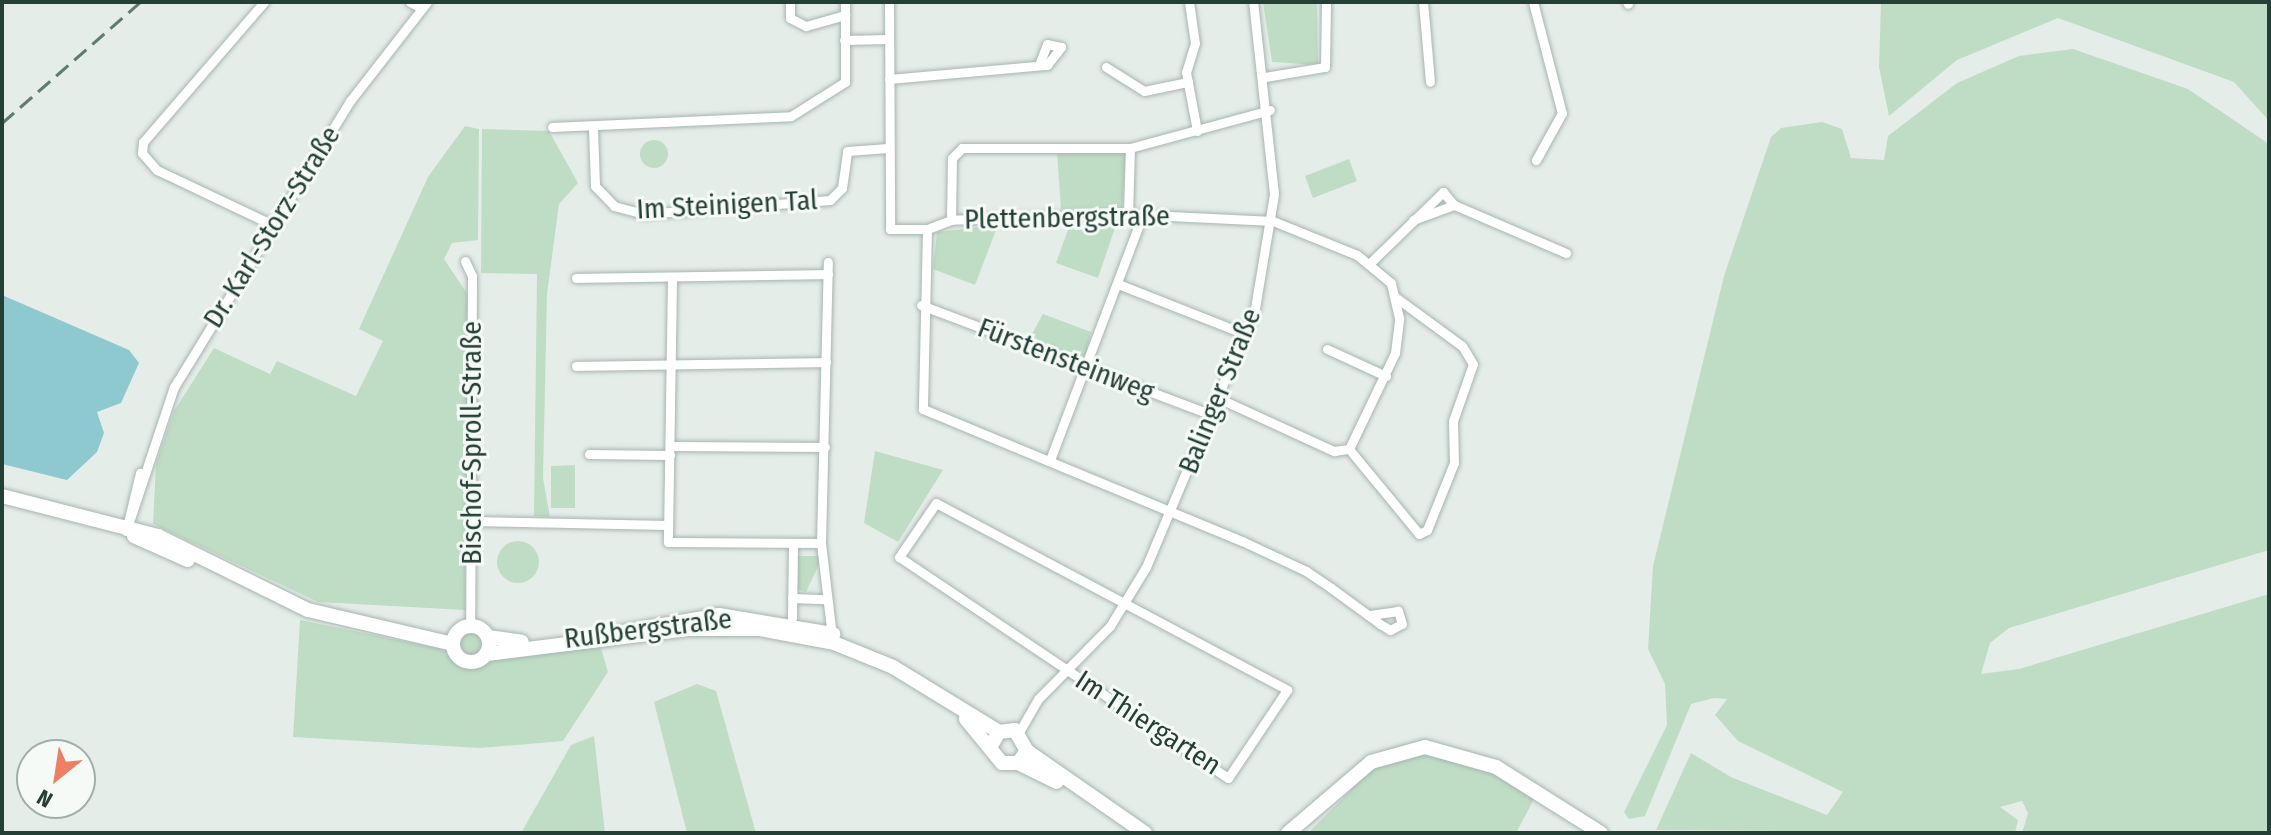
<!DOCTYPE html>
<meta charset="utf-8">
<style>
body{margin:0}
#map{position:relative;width:2271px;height:835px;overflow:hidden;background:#e5ede9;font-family:"Fira Sans Condensed",sans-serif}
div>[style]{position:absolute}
.green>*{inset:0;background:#bfddc5}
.round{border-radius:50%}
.water>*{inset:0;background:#8fc9d0}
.roads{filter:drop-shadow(0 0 2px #a7b5b0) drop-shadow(0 0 2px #a7b5b0)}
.street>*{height:9px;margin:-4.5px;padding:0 4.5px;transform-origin:4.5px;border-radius:4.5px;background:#fff}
.secondary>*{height:14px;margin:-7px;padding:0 7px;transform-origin:7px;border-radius:7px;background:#fff}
.secondary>.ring{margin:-7px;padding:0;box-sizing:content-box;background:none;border:14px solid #fff;border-radius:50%}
.rail>*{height:3px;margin-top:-1.5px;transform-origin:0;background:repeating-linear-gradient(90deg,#5f7a71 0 16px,transparent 0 24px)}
span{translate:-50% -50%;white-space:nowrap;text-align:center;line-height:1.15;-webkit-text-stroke:6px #f5faf7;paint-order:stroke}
.street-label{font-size:28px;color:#243f36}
.frame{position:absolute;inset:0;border:4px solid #243f36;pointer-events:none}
.north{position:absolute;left:16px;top:739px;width:80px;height:80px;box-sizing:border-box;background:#f5faf7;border:2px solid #a1afaa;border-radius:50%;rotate:210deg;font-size:22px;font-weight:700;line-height:32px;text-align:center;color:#243f36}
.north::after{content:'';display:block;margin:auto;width:28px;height:36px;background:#ec7f64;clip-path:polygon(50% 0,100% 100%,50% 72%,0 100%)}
</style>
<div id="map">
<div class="green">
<i style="clip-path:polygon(1263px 2px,1317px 2px,1318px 65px,1272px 62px)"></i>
<i style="clip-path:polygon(1881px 2px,2269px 2px,2269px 121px,2234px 82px,2058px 18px,1957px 60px,1889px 116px,1879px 67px)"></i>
<i style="clip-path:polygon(2073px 49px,2188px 89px,2269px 144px,2269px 550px,2009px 628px,1990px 643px,1981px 674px,2019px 669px,2269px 594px,2269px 833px,2022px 833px,2028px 813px,2022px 801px,2000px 807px,2018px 820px,2015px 833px,1656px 830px,1691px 753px,1731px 777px,1827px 815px,1843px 792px,1738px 741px,1715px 715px,1727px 699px,1714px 698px,1691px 704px,1645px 816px,1629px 819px,1624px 812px,1667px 725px,1665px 684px,1648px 649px,1653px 566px,1724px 276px,1771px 137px,1781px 128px,1822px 122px,1842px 129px,1851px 158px,1884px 160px,1888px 136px,1957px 83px,2019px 56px)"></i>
<i style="clip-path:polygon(465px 126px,479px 129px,478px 240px,452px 243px,444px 259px,468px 295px,465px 610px,318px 602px,153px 524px,156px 464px,174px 411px,214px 348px,270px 374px,277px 361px,356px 396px,383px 341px,359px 329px,428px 177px)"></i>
<i style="clip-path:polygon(482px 129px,549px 131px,578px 183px,559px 204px,547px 294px,543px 478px,550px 517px,534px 516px,537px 274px,481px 273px)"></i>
<i class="round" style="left:640px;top:140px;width:28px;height:28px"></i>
<i style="clip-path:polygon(1126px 148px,1122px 208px,1061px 209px,1057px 153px)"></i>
<i style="clip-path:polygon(1349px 159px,1357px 181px,1313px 198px,1305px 176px)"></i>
<i style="clip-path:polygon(1117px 222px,1098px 278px,1056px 263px,1070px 224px)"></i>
<i style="clip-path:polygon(998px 225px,975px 285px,933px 269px,937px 232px)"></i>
<i style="clip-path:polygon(1043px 314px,1091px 332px,1084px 362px,1028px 341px)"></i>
<i style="clip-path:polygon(875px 451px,943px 470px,898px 542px,864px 523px)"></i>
<i style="clip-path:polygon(575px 465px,575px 508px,551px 508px,551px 466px)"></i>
<i class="round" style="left:497px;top:541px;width:42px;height:42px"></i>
<i style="clip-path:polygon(796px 556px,823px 556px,806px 592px,796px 589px)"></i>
<i style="clip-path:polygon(300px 620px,442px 649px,462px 668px,500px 654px,601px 648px,608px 672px,563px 741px,480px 748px,293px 737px)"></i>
<i class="round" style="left:457px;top:631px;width:28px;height:28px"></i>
<i style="clip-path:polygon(697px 684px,716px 691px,756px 833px,687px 833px,654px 702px)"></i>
<i style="clip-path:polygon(594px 736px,605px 833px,521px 833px,571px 745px)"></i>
<i style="clip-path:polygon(1429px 752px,1499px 773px,1534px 799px,1516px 833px,1308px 833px,1376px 765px)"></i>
</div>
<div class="water">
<i style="clip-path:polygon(2px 295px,129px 350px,139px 363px,121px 403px,97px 412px,104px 433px,97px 452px,67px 480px,2px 464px)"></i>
</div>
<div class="roads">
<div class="street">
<i style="left:264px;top:2px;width:185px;rotate:130.8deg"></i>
<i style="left:143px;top:142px;width:11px;rotate:95deg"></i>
<i style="left:142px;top:153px;width:23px;rotate:49deg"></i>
<i style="left:157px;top:170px;width:128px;rotate:25.4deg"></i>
<i style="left:410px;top:2px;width:13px;rotate:27deg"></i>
<i style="left:790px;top:2px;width:16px;rotate:90deg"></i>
<i style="left:790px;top:18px;width:18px;rotate:27deg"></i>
<i style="left:806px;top:26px;width:41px;rotate:-15.8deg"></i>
<i style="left:889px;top:2px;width:227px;rotate:89.7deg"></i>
<i style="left:890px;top:229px;width:37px"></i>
<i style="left:1189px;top:2px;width:41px;rotate:81.7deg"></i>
<i style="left:1195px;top:43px;width:30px;rotate:107deg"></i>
<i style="left:1186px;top:72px;width:60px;rotate:79.4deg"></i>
<i style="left:1423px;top:2px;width:80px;rotate:85deg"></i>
<i style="left:1533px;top:2px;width:115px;rotate:75.4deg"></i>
<i style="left:1562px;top:113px;width:54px;rotate:119deg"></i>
<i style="left:1627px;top:2px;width:2px;rotate:63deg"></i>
<i style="left:844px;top:40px;width:44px;rotate:-1.3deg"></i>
<i style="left:1106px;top:67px;width:45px;rotate:32.3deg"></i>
<i style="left:1144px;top:91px;width:45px;rotate:-11.6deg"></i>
<i style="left:1265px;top:77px;width:61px;rotate:-9.5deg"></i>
<i style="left:1325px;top:67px;width:65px;rotate:-89.1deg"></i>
<i style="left:889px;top:79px;width:159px;rotate:-5.1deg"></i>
<i style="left:1047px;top:65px;width:23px;rotate:-52deg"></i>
<i style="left:1061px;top:47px;width:14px;rotate:-168deg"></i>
<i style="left:1047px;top:44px;width:22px;rotate:111deg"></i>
<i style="left:552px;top:127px;width:239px;rotate:-2.6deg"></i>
<i style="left:791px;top:116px;width:64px;rotate:-32.2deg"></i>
<i style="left:845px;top:82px;width:80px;rotate:-90deg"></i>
<i style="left:593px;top:128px;width:58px;rotate:88deg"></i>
<i style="left:595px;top:186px;width:28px;rotate:46deg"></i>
<i style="left:614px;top:206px;width:30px;rotate:15deg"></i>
<i style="left:643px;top:214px;width:188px;rotate:-4.3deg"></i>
<i style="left:830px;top:200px;width:17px;rotate:-45deg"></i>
<i style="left:842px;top:188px;width:37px;rotate:-82deg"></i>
<i style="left:847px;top:151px;width:41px;rotate:-4.2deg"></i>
<i style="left:1128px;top:214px;width:66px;rotate:-88.3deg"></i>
<i style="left:951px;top:220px;width:62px;rotate:-89.1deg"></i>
<i style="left:952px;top:158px;width:14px;rotate:-45deg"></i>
<i style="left:962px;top:148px;width:168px"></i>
<i style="left:1130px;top:148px;width:145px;rotate:-15.2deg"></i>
<i style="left:1413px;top:220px;width:44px;rotate:-20.1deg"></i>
<i style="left:465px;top:261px;width:17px;rotate:65deg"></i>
<i style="left:472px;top:276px;width:350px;rotate:90.3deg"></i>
<i style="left:1370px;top:263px;width:102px;rotate:-44.2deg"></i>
<i style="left:1443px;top:192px;width:17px;rotate:50deg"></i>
<i style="left:1454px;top:205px;width:122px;rotate:23.2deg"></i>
<i style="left:576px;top:278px;width:252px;rotate:-0.9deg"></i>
<i style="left:672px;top:280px;width:262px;rotate:90.9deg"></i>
<i style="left:668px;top:542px;width:153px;rotate:0.4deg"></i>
<i style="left:821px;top:543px;width:281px;rotate:-88.6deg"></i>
<i style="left:1118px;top:284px;width:136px;rotate:21.5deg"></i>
<i style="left:921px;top:305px;width:309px;rotate:20.7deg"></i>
<i style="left:1327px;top:349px;width:65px;rotate:24.6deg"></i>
<i style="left:576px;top:366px;width:250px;rotate:-0.9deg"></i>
<i style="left:1218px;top:398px;width:128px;rotate:24.6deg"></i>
<i style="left:1334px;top:451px;width:15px;rotate:-8deg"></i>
<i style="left:1349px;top:449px;width:106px;rotate:-64.4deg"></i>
<i style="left:1395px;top:353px;width:35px;rotate:-83deg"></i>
<i style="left:1399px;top:318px;width:36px;rotate:-103deg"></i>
<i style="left:1391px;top:283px;width:44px;rotate:-140.5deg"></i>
<i style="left:1357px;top:255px;width:91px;rotate:-158deg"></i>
<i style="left:1273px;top:221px;width:145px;rotate:-177.2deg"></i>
<i style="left:1128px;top:214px;width:177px;rotate:178.1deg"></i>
<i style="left:951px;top:220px;width:26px;rotate:159deg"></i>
<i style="left:927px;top:229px;width:180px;rotate:91.3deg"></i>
<i style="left:923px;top:409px;width:345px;rotate:22.5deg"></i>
<i style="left:1242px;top:541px;width:71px;rotate:25.1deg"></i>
<i style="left:1306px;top:571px;width:30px;rotate:34deg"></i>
<i style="left:1331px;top:588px;width:46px;rotate:36.1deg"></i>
<i style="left:1368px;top:615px;width:15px;rotate:37deg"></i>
<i style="left:1380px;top:624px;width:12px;rotate:31deg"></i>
<i style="left:1390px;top:630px;width:13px;rotate:-27deg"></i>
<i style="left:1402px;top:624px;width:14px;rotate:-107deg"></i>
<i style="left:1398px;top:611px;width:30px;rotate:172deg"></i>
<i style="left:670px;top:446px;width:155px;rotate:0.4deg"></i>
<i style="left:1349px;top:449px;width:110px;rotate:50.5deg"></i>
<i style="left:1419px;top:534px;width:9px;rotate:-27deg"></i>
<i style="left:1427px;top:530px;width:72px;rotate:-68.1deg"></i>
<i style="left:1454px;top:463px;width:42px;rotate:-91.4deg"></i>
<i style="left:1453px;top:421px;width:60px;rotate:-70.7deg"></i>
<i style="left:1473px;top:364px;width:21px;rotate:-121deg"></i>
<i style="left:1462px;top:346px;width:83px;rotate:-143.8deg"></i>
<i style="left:589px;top:454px;width:81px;rotate:0.7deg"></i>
<i style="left:1050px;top:460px;width:263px;rotate:-69.3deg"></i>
<i style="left:936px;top:503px;width:398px;rotate:28deg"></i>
<i style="left:1287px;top:690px;width:106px;rotate:123.8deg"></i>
<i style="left:1228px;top:778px;width:396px;rotate:-146.1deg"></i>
<i style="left:899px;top:557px;width:65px;rotate:-55.6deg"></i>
<i style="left:472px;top:521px;width:196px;rotate:1.2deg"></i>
<i style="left:126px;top:531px;width:152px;rotate:-71.6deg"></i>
<i style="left:174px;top:387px;width:336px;rotate:-58.4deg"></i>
<i style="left:350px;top:101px;width:125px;rotate:-52.1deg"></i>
<i style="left:126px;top:531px;width:60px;rotate:-76.4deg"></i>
<i style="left:821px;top:543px;width:86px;rotate:83.3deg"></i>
<i style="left:792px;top:598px;width:33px;rotate:2deg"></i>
<i style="left:792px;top:618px;width:75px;rotate:-89.2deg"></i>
<i style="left:1019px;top:732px;width:39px;rotate:-60deg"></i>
<i style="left:1039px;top:698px;width:101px;rotate:-45.4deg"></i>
<i style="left:1110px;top:626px;width:69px;rotate:-58.6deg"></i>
<i style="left:1146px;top:567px;width:281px;rotate:-67.2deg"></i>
<i style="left:1255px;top:308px;width:116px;rotate:-80.5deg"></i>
<i style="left:1274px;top:194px;width:193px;rotate:-96.2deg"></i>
</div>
<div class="secondary">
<i style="left:2px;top:496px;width:161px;rotate:14.4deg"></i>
<i style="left:158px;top:536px;width:167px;rotate:26.3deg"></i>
<i style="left:308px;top:610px;width:149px;rotate:13.2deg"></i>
<i style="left:134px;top:536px;width:59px;rotate:24deg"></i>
<i class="ring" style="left:453px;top:626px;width:22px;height:22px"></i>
<i style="left:606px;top:635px;width:115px;rotate:-10deg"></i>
<i style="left:719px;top:615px;width:116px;rotate:9.5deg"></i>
<i style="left:488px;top:637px;width:34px;rotate:8deg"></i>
<i style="left:487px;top:654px;width:203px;rotate:-7.1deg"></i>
<i style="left:688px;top:629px;width:72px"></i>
<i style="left:760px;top:629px;width:75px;rotate:10.7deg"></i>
<i style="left:834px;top:643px;width:64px;rotate:22.1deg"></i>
<i style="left:893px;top:667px;width:124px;rotate:31.5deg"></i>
<i style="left:966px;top:719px;width:57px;rotate:50.7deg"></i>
<i style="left:1002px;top:763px;width:16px"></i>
<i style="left:1018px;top:763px;width:15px;rotate:-53deg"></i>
<i style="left:1027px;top:751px;width:24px;rotate:-120deg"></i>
<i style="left:1015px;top:730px;width:16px;rotate:173deg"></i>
<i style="left:999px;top:732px;width:14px;rotate:120deg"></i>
<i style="left:1027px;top:751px;width:144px;rotate:34.8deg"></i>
<i style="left:1018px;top:763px;width:43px;rotate:26deg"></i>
<i style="left:1288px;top:833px;width:109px;rotate:-40.5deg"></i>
<i style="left:1371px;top:762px;width:56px;rotate:-15.5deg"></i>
<i style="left:1425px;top:747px;width:74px;rotate:15.7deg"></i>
<i style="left:1496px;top:767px;width:124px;rotate:32.2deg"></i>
</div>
</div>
<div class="rail">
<i style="left:2px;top:123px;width:184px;rotate:-41.2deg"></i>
</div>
<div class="street-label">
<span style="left:727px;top:205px;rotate:-3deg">Im Steinigen Tal</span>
<span style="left:1067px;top:218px;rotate:-1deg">Plettenbergstraße</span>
<span style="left:272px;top:227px;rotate:-58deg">Dr. Karl-Storz-Straße</span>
<span style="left:1066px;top:360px;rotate:21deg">Fürstensteinweg</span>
<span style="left:1220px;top:391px;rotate:-68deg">Balinger Straße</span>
<span style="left:472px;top:443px;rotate:-90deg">Bischof-Sproll-Straße</span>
<span style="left:648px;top:629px;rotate:-7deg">Rußbergstraße</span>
<span style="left:1148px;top:723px;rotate:33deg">Im Thiergarten</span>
</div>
<div class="frame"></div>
<div class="north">N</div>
</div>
